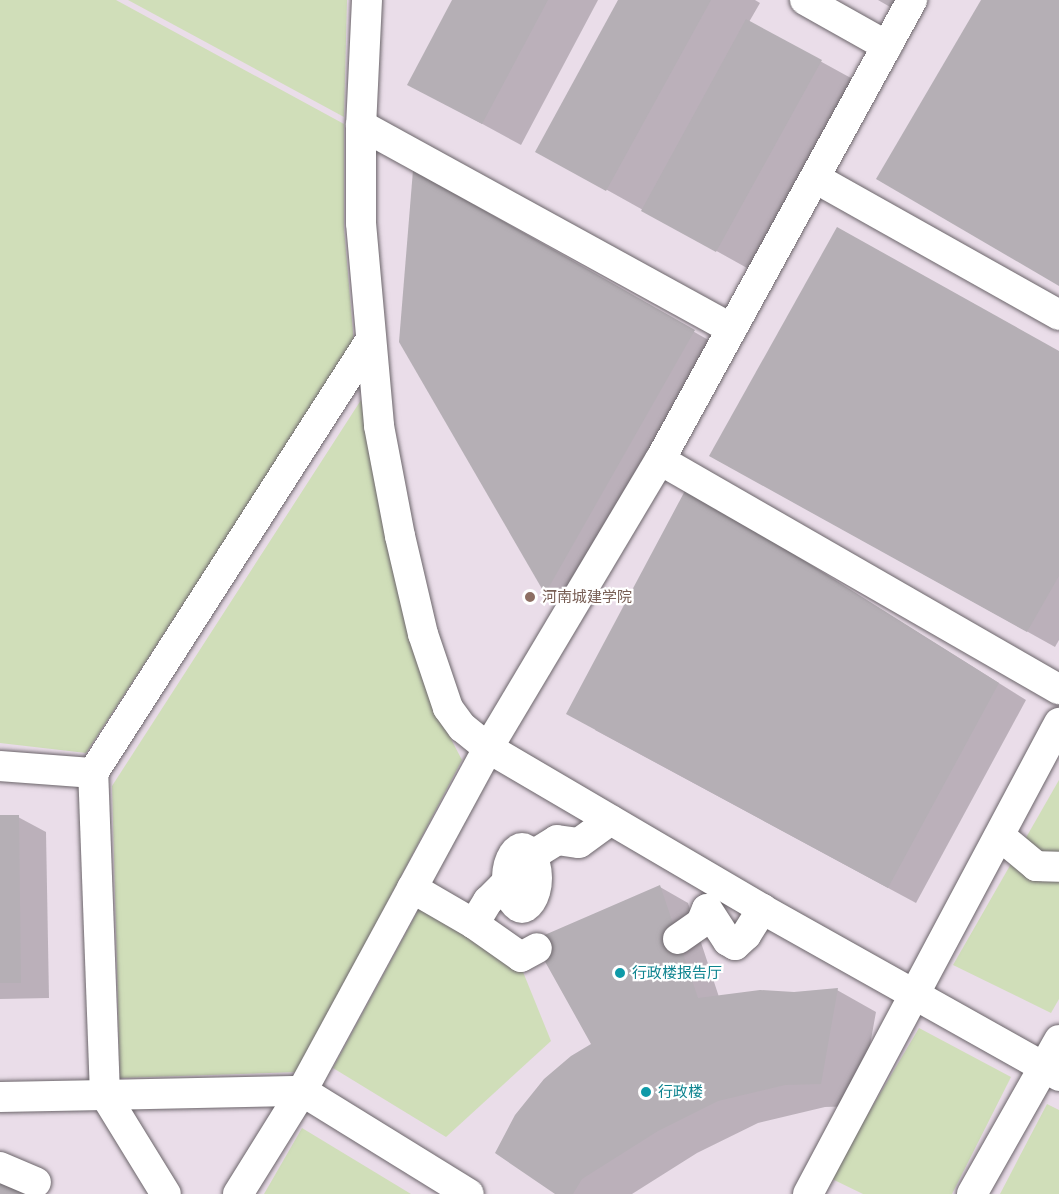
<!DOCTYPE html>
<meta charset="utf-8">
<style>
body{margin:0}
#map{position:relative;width:1059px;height:1194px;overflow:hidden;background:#f1eaf0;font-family:Ubuntu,"Noto Sans SC",sans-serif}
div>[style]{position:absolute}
.built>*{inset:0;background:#eadde9}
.green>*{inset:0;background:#d0deb9}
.shadow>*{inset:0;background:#0003}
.building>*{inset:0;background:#b5afb5}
.roads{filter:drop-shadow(0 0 2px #6b656a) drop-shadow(0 0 2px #6b656a)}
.street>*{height:30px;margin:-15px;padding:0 15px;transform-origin:15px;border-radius:15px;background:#fff}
.street>.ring{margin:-15px;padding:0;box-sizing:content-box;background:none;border:30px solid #fff;border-radius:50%}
.dots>*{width:16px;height:16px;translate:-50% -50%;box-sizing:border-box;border:3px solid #fff;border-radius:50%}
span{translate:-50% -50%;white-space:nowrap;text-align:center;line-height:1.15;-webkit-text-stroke:4.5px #fff;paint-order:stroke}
.education-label{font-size:15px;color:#785e54}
.left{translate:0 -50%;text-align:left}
.culture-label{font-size:15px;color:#0d838f}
</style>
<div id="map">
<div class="built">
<i style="clip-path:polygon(0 0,1059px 0,1059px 1194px,0 1194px)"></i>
</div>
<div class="green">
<i style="clip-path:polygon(0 0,116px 0,344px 124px,344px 228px,354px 343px,86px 753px,0 743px)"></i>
<i style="clip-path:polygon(128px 0,347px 0,344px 117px)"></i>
<i style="clip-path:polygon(361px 400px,379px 505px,440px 718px,462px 760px,298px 1072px,120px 1078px,112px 786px)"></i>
<i style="clip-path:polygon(1059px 780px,1059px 999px,1051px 1013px,953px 965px)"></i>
<i style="clip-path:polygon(420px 907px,519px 962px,551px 1041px,446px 1137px,333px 1068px)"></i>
<i style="clip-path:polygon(919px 1028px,1011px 1077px,952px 1194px,863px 1194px,830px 1178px)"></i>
<i style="clip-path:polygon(1047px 1104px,1059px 1110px,1059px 1194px,1000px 1194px)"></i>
<i style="clip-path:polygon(302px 1128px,411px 1194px,264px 1194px)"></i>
</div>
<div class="shadow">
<i style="clip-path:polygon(454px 0,598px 0,521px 145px,409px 84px)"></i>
<i style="clip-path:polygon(620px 0,755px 0,760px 3px,749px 22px,860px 83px,756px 273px,600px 186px)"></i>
<i style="clip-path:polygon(878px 0,912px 0,904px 15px)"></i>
<i style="clip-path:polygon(415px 173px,733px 354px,584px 615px,546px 593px,400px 342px)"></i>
<i style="clip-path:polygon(1059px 353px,1059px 640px,1055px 647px,738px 471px)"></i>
<i style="clip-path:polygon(714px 505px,1026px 700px,916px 903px,595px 730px)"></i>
<i style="clip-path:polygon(0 817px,18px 817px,46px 832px,49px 998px,0 999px)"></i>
<i style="clip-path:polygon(660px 887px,688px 903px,719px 997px,837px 990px,876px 1012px,859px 1106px,825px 1107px,758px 1123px,697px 1153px,632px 1194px,557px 1194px,595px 1045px)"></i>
</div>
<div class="building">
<i style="clip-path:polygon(452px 0,548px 0,482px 124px,407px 85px)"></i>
<i style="clip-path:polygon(618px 0,711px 0,606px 191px,535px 152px)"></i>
<i style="clip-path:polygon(981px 0,1059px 0,1059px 286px,876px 179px)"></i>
<i style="clip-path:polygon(746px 19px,822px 60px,716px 252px,641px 211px)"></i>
<i style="clip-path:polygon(413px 170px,695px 330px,545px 594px,399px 342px)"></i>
<i style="clip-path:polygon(837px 227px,1059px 351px,1059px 576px,1027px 632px,709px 456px)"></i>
<i style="clip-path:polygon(687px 487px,999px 683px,888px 888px,566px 714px)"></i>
<i style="clip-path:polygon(0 815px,19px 815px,21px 983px,0 983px)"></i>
<i style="clip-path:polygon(660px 885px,698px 998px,760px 990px,794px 992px,838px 988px,821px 1084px,785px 1085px,718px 1101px,658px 1131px,582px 1179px,573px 1194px,555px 1194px,495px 1153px,515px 1115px,544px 1079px,571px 1056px,591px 1044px,533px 940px)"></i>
<i style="clip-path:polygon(0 1173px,19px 1180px,25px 1194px,0 1194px)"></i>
</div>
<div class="roads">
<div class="street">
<i style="left:367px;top:0;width:125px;rotate:92.7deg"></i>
<i style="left:361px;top:125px;width:98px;rotate:90deg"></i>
<i style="left:361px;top:223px;width:204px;rotate:84.9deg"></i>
<i style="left:379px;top:426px;width:112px;rotate:79.2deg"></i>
<i style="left:400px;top:536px;width:101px;rotate:76.8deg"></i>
<i style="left:423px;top:634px;width:78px;rotate:71.3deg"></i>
<i style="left:448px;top:708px;width:24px;rotate:54deg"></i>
<i style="left:462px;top:727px;width:33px;rotate:39deg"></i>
<i style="left:488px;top:748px;width:318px;rotate:30.4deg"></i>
<i style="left:762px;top:909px;width:341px;rotate:29.3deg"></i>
<i style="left:805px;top:0;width:94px;rotate:29.3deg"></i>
<i style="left:361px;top:125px;width:423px;rotate:28.8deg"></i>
<i style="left:815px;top:178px;width:280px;rotate:29.3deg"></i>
<i style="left:660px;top:460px;width:460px;rotate:29.9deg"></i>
<i style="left:0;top:766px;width:93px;rotate:4.3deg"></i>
<i style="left:93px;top:773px;width:513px;rotate:-57.33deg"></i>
<i style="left:1000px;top:836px;width:47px;rotate:39.8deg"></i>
<i style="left:1036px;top:866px;width:23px;rotate:2deg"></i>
<i class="ring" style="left:507px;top:848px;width:-2px;height:-2px"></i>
<i style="left:533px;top:855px;width:28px;rotate:-32deg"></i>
<i style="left:557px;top:840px;width:22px;rotate:8deg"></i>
<i style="left:579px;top:843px;width:39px;rotate:-36deg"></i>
<i style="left:412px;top:888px;width:72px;rotate:30.1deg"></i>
<i style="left:474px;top:924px;width:57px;rotate:35.1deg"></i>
<i style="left:521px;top:957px;width:18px;rotate:-29deg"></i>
<i style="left:474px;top:924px;width:27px;rotate:-59deg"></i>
<i style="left:488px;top:901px;width:37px;rotate:-45deg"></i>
<i style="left:678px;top:939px;width:28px;rotate:-35deg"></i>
<i style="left:701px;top:923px;width:15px;rotate:-67deg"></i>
<i style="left:707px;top:909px;width:38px;rotate:57deg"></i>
<i style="left:728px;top:941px;width:8px;rotate:30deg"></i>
<i style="left:735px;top:945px;width:15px;rotate:-42deg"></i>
<i style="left:746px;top:935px;width:31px;rotate:-58deg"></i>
<i style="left:105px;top:1095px;width:197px;rotate:-1.2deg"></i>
<i style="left:302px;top:1091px;width:196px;rotate:31.7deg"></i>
<i style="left:105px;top:1095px;width:116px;rotate:58.4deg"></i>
<i style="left:0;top:1097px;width:105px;rotate:-1.1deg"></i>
<i style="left:105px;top:1095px;width:322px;rotate:-92.1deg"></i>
<i style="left:0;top:1167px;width:39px;rotate:23deg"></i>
<i style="left:238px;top:1194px;width:121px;rotate:-58.1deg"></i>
<i style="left:302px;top:1091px;width:390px;rotate:-61.5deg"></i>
<i style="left:488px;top:748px;width:335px;rotate:-59.2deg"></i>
<i style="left:660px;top:460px;width:525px;rotate:-61.28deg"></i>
<i style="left:808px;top:1194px;width:534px;rotate:-61.95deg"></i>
<i style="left:972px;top:1194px;width:177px;rotate:-60.5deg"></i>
</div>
</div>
<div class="dots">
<i style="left:530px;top:597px;background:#8d6e63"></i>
<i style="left:620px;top:973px;background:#0f9aa8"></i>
<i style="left:646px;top:1092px;background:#0f9aa8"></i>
</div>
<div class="education-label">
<span class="left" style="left:542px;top:597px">河南城建学院</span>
</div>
<div class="culture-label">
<span class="left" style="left:632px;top:973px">行政楼报告厅</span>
<span class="left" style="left:658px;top:1092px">行政楼</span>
</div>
</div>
